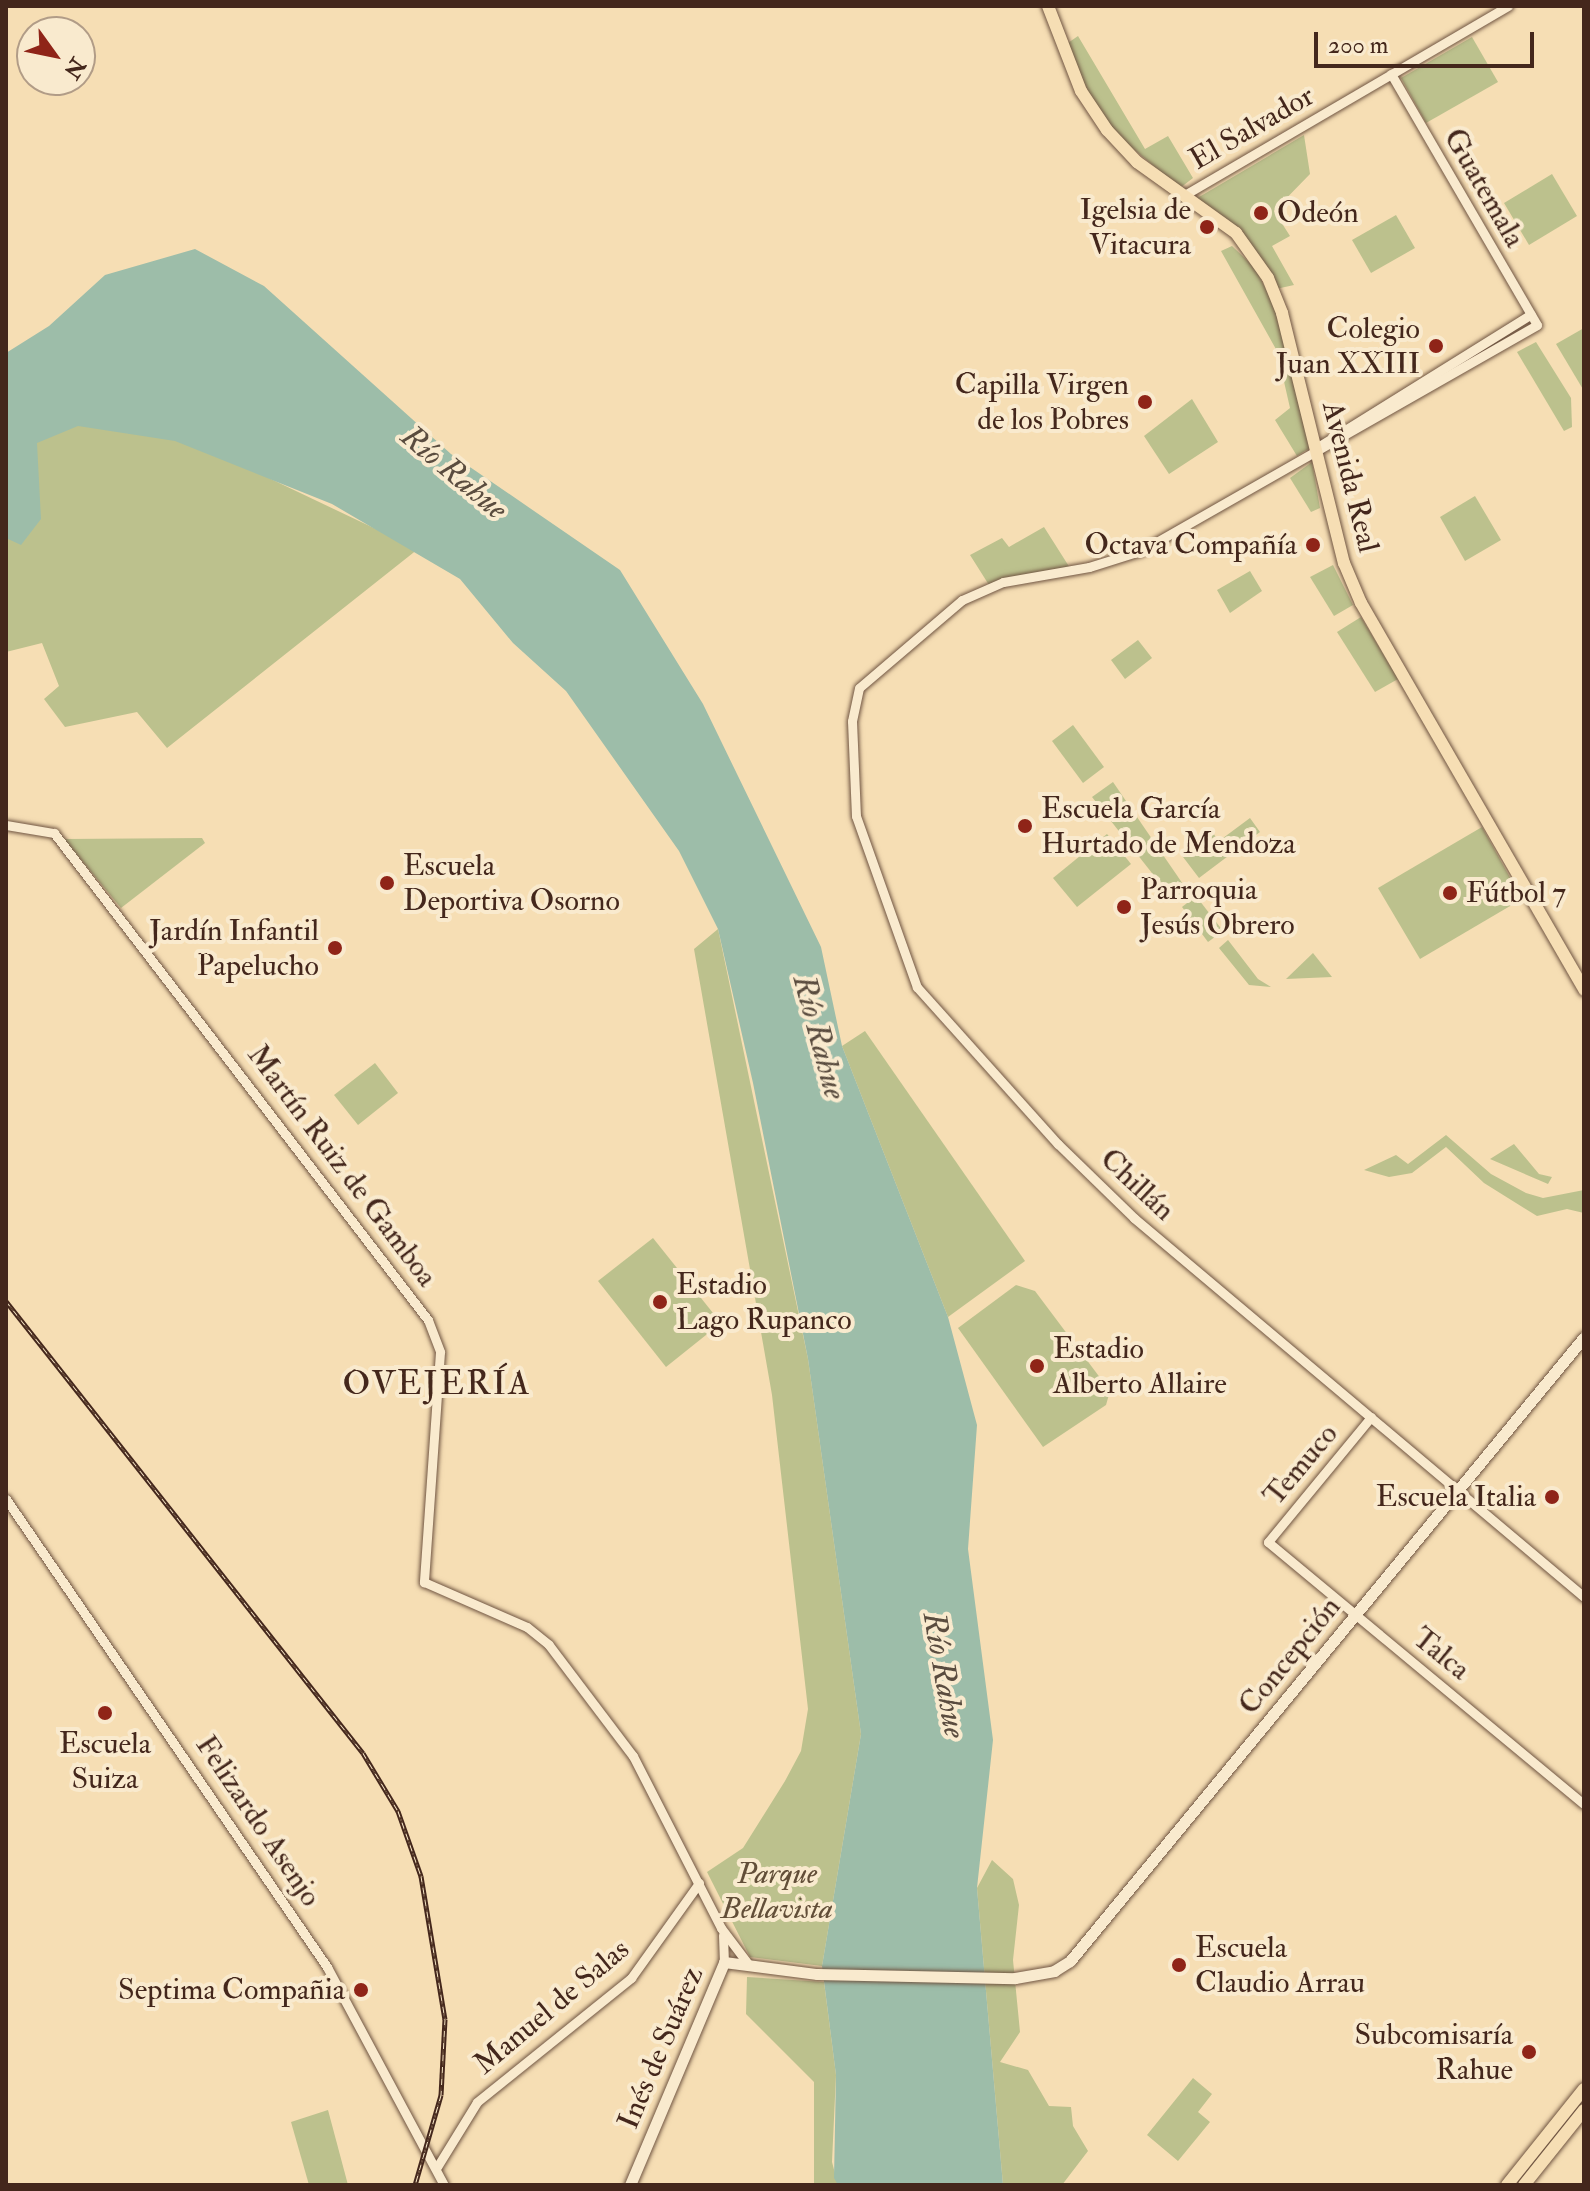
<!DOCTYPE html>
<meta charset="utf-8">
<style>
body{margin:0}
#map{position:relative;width:1590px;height:2191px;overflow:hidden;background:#f6deb4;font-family:"IM FELL Double Pica",serif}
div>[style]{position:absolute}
.green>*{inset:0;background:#bcc18d}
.water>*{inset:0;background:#9dbda9}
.roads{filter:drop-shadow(0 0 2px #705542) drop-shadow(0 0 2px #705542)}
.tertiary>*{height:9px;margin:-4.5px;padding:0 4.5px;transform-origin:4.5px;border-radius:4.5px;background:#f9eace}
.secondary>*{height:11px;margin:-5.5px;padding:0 5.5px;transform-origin:5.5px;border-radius:5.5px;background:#f9eace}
.primary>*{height:12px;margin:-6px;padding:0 6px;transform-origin:6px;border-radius:6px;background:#f6deb4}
.rail>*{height:5px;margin-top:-2.5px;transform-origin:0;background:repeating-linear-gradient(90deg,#f9eace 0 6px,#44271c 0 12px);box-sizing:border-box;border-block:2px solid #44271c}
.dots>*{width:22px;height:22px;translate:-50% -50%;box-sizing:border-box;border:4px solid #f9eace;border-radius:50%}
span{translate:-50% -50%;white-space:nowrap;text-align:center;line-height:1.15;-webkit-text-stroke:8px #f9eace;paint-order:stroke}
.street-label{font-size:30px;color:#44271c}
.poi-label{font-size:30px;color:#44271c}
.right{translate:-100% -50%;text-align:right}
.left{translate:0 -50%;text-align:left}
.park-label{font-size:30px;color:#624e38;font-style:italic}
.water-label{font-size:32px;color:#5a4c3f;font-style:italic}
.quarter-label{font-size:34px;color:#44271c;letter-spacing:2px}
.frame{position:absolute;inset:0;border:8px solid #44271c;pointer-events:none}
.north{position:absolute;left:16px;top:16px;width:80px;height:80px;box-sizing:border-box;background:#f9eace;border:2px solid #b19c87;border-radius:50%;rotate:123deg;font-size:22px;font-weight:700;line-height:32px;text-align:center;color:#44271c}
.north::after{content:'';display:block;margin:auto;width:28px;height:36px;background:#8f2418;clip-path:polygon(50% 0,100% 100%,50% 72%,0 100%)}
.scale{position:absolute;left:1314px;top:32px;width:220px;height:36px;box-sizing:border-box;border:4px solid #44271c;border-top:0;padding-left:10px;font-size:24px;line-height:28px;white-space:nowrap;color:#44271c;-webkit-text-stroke:6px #f9eace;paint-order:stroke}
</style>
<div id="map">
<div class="green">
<i style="clip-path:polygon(1078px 36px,1145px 149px,1168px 136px,1193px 178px,1180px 188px,1106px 126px,1065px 45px)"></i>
<i style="clip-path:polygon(1472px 37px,1498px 82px,1426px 123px,1401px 78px)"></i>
<i style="clip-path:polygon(1304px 135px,1310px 174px,1274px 211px,1290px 236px,1272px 246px,1294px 285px,1276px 289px,1271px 276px,1194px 200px)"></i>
<i style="clip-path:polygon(1552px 174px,1577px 216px,1529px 245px,1504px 203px)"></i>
<i style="clip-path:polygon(1396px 215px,1415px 248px,1371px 273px,1352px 240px)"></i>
<i style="clip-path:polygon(1232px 246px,1255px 268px,1276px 309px,1310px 448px,1297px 456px,1275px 420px,1290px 408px,1277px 351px,1221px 251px)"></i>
<i style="clip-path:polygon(1584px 328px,1584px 391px,1556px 344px)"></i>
<i style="clip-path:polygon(1536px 342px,1571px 398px,1572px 427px,1564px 431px,1517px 352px)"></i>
<i style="clip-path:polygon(1192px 399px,1218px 442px,1169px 474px,1144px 436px)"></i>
<i style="clip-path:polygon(77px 418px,176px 434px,418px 549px,167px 748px,137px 712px,65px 727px,44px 699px,59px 686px,42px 643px,6px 652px,6px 529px,29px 438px)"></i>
<i style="clip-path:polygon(1312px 462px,1320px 508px,1311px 512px,1290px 478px)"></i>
<i style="clip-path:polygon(1475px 496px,1501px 540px,1465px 561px,1440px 517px)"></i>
<i style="clip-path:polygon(1044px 527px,1070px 568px,989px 585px,970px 555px,1002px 538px,1009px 547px)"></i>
<i style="clip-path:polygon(1333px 565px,1353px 605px,1334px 616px,1310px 577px)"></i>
<i style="clip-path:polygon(1250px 571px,1262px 591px,1230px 613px,1217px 590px)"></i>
<i style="clip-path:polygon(1361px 617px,1398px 679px,1375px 692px,1337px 632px)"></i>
<i style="clip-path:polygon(1138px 640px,1152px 658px,1125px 679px,1111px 660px)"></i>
<i style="clip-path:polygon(1073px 725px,1104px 767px,1083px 783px,1052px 741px)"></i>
<i style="clip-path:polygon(1113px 782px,1187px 890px,1174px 901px,1092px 797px)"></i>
<i style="clip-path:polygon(1250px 818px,1260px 832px,1199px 878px,1180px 853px,1209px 828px,1219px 841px)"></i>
<i style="clip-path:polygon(1482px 827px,1522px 899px,1420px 959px,1378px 888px)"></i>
<i style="clip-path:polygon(1107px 834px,1131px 864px,1077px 907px,1053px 878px)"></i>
<i style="clip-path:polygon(202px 838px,205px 843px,121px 908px,64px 839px)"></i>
<i style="clip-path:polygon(1196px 896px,1223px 931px,1208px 942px,1182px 907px)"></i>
<i style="clip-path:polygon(718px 929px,808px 1359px,861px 1734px,822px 1966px,750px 1957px,707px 1872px,743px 1848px,785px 1781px,801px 1751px,808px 1709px,772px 1395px,694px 949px)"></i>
<i style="clip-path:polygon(1228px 940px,1258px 979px,1271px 987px,1249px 985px,1219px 948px)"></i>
<i style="clip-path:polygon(1313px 953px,1332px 977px,1286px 979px)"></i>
<i style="clip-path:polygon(865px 1031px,1025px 1261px,948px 1317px,842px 1046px)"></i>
<i style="clip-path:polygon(375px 1063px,398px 1093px,358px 1125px,334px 1095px)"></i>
<i style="clip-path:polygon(1446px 1135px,1491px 1174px,1526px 1193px,1543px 1198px,1584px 1190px,1584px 1213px,1567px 1209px,1537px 1216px,1484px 1183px,1446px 1147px,1412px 1173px,1389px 1177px,1364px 1170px,1396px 1155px,1408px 1164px)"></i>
<i style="clip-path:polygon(1514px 1144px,1539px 1174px,1552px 1177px,1548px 1184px,1490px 1159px)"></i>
<i style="clip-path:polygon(653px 1238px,721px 1323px,666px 1367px,598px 1281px)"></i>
<i style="clip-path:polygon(1016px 1285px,1035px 1291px,1110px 1391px,1106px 1405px,1043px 1447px,958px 1328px)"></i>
<i style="clip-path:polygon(992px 1860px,1013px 1879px,1019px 1905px,1013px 1960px,1020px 2032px,1000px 2062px,1028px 2070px,1049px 2106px,1071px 2107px,1073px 2126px,1088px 2151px,1062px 2185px,1003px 2185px,977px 1888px)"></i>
<i style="clip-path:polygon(747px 1977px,824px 1982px,836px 2075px,832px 2162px,838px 2185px,814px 2185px,814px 2082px,746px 2014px)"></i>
<i style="clip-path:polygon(1193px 2078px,1212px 2094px,1198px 2112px,1210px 2122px,1178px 2161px,1147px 2135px)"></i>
<i style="clip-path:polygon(328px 2110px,348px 2185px,309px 2185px,291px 2122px)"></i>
</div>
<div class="water">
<i style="clip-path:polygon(195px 249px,264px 286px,451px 454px,620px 570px,703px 704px,821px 947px,842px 1046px,948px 1317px,977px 1425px,968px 1549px,993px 1740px,977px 1888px,1003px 2185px,838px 2185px,834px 2178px,836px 2075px,822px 1966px,861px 1734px,808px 1359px,753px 1083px,718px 929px,679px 851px,566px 691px,513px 643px,460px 579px,332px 504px,175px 441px,78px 426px,37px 443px,41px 519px,21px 545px,6px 538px,6px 353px,49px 326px,105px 275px)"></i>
</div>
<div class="roads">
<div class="tertiary">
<i style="left:1391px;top:74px;width:290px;rotate:59.8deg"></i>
<i style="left:1537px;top:325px;width:457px;rotate:150.3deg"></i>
<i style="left:1140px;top:551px;width:53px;rotate:162.6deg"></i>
<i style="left:1089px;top:567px;width:87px;rotate:170.1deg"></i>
<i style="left:1003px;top:582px;width:45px;rotate:156.3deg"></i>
<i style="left:962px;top:600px;width:135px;rotate:139.5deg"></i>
<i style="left:859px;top:688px;width:34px;rotate:102deg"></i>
<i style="left:852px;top:721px;width:95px;rotate:87.6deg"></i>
<i style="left:856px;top:816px;width:182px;rotate:70.4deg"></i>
<i style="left:917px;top:987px;width:211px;rotate:48.1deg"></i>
<i style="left:1058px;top:1144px;width:106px;rotate:44.2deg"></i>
<i style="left:1134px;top:1218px;width:588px;rotate:40.1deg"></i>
<i style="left:1186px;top:194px;width:373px;rotate:-30.3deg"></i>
<i style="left:1316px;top:448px;width:253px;rotate:-31.9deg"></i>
<i style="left:6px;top:825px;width:49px;rotate:9.5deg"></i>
<i style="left:54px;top:833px;width:614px;rotate:52.48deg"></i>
<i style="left:428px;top:1320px;width:34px;rotate:69deg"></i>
<i style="left:440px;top:1352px;width:231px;rotate:94deg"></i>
<i style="left:424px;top:1582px;width:112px;rotate:23.6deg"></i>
<i style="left:527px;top:1627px;width:28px;rotate:39deg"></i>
<i style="left:549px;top:1645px;width:139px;rotate:52.9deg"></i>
<i style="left:633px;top:1756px;width:193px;rotate:62.9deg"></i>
<i style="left:721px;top:1928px;width:46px;rotate:52.9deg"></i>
<i style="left:1371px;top:1417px;width:162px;rotate:129.5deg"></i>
<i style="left:1268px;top:1542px;width:410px;rotate:39.7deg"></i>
<i style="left:6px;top:1499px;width:568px;rotate:55.55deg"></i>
<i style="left:327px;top:1967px;width:247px;rotate:61.8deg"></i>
<i style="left:723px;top:1935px;width:27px;rotate:88deg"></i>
<i style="left:437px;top:2167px;width:76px;rotate:-58.4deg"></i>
<i style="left:477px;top:2102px;width:198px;rotate:-38.8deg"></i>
<i style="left:631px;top:1978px;width:117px;rotate:-54.4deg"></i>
</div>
<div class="secondary">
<i style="left:630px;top:2185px;width:242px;rotate:-67.1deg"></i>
<i style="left:724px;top:1962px;width:94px;rotate:7.4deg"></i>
<i style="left:817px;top:1974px;width:198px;rotate:1.2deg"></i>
<i style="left:1015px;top:1978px;width:40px;rotate:-10deg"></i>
<i style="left:1054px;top:1971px;width:19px;rotate:-32deg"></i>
<i style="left:1070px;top:1961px;width:808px;rotate:-50.52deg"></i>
</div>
<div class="primary">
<i style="left:1048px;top:6px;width:91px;rotate:68.8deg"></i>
<i style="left:1081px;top:91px;width:47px;rotate:56.3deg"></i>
<i style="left:1107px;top:130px;width:44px;rotate:46.8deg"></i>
<i style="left:1137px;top:162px;width:122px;rotate:35.6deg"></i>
<i style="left:1236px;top:233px;width:55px;rotate:54.6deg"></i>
<i style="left:1268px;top:278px;width:38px;rotate:68deg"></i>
<i style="left:1282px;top:313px;width:258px;rotate:76.1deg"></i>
<i style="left:1344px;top:563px;width:43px;rotate:67deg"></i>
<i style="left:1361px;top:603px;width:447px;rotate:60deg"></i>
<i style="left:1507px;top:2185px;width:123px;rotate:-51.3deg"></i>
<i style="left:1524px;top:2185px;width:96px;rotate:-51.3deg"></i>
</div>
</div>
<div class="rail">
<i style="left:6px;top:1301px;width:576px;rotate:51.7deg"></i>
<i style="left:363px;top:1753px;width:68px;rotate:58.9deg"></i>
<i style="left:398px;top:1811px;width:69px;rotate:70.5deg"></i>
<i style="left:421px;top:1876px;width:145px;rotate:80.5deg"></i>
<i style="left:445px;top:2019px;width:76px;rotate:93deg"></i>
<i style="left:441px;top:2095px;width:94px;rotate:106.1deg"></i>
</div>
<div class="dots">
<i style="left:1261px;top:213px;background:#8f2418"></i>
<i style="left:1207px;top:227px;background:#8f2418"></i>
<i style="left:1436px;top:346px;background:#8f2418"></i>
<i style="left:1145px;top:402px;background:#8f2418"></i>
<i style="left:1313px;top:545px;background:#8f2418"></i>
<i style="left:1025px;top:826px;background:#8f2418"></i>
<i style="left:387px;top:883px;background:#8f2418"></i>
<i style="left:1450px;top:893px;background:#8f2418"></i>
<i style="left:1124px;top:907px;background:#8f2418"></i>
<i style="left:335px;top:948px;background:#8f2418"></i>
<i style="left:660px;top:1302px;background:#8f2418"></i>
<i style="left:1037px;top:1366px;background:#8f2418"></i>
<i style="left:1552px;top:1497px;background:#8f2418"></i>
<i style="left:105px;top:1713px;background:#8f2418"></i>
<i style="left:1179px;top:1965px;background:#8f2418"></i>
<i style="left:361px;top:1990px;background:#8f2418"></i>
<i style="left:1529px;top:2052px;background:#8f2418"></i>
</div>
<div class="street-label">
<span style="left:1252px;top:128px;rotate:-30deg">El Salvador</span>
<span style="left:1484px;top:188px;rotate:60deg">Guatemala</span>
<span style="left:1350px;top:477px;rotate:76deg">Avenida Real</span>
<span style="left:342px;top:1166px;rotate:53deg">Martín Ruiz de Gamboa</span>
<span style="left:1137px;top:1185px;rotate:43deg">Chillán</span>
<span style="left:1301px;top:1465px;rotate:-50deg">Temuco</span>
<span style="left:1441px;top:1654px;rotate:39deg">Talca</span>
<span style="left:1290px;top:1656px;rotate:-51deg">Concepción</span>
<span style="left:258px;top:1821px;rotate:56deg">Felizardo Asenjo</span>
<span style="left:552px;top:2007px;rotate:-40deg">Manuel de Salas</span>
<span style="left:661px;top:2048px;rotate:-67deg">Inés de Suárez</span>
</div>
<div class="poi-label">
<span class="right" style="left:1191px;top:227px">Igelsia de<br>Vitacura</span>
<span class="left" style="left:1277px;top:213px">Odeón</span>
<span class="right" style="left:1420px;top:346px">Colegio<br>Juan XXIII</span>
<span class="right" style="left:1129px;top:402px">Capilla Virgen<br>de los Pobres</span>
<span class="right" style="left:1297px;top:545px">Octava Compañía</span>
<span class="left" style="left:1041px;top:826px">Escuela García<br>Hurtado de Mendoza</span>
<span class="left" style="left:403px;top:883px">Escuela<br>Deportiva Osorno</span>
<span class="left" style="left:1140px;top:907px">Parroquia<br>Jesús Obrero</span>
<span class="left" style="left:1466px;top:893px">Fútbol 7</span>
<span class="right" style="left:319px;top:948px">Jardín Infantil<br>Papelucho</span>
<span class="left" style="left:676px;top:1302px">Estadio<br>Lago Rupanco</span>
<span class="left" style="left:1053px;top:1366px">Estadio<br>Alberto Allaire</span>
<span class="right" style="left:1536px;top:1497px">Escuela Italia</span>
<span style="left:105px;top:1761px">Escuela<br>Suiza</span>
<span class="left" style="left:1195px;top:1965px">Escuela<br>Claudio Arrau</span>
<span class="right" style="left:345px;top:1990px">Septima Compañia</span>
<span class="right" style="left:1513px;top:2052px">Subcomisaría<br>Rahue</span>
</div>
<div class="park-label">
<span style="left:777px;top:1891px">Parque<br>Bellavista</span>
</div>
<div class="water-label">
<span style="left:454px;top:473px;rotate:40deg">Río Rahue</span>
<span style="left:819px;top:1037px;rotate:75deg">Río Rahue</span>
<span style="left:944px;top:1675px;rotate:80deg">Río Rahue</span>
</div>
<div class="quarter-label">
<span style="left:437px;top:1384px">OVEJERÍA</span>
</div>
<div class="frame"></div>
<div class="north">N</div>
<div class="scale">200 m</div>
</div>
